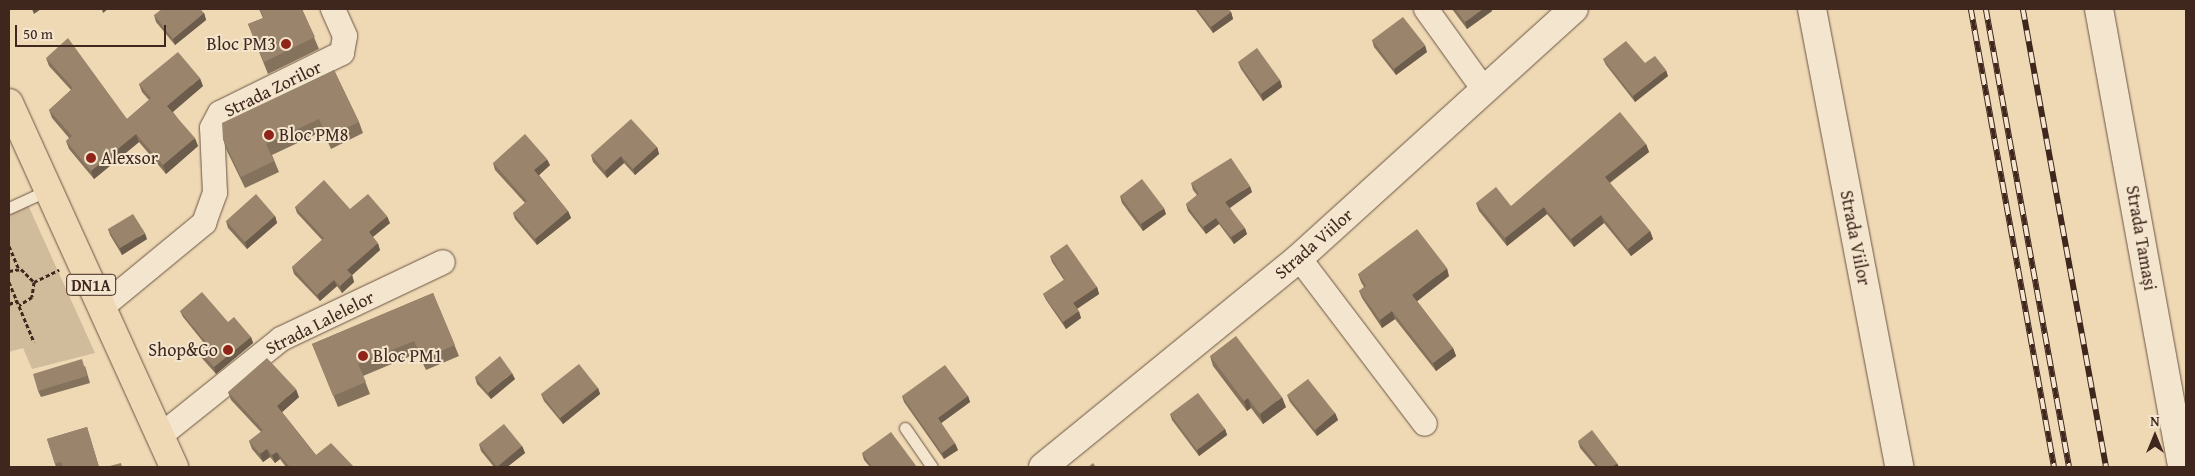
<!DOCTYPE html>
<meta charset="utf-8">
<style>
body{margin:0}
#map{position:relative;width:2195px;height:476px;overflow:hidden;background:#eed9b4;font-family:"Gentium Book Plus",serif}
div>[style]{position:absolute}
.green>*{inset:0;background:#d0bb9a}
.path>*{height:3px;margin-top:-1.5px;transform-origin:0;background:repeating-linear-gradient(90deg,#40271e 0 4px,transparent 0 6.5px)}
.roads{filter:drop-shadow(0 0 1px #6c5444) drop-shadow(0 0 1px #6c5444)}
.service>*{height:11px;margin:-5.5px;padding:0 5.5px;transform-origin:5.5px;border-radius:5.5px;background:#f4e6ce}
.minor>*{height:24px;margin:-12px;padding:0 12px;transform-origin:12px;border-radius:12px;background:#f4e6ce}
.secondary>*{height:28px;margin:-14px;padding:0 14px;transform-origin:14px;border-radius:14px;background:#f4e6ce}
.primary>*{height:28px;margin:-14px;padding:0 14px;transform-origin:14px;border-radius:14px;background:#eed9b4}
.rail>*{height:5.5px;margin-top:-2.75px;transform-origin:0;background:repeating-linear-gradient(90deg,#f4e6ce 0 11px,#40271e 0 22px);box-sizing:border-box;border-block:1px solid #40271e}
.wall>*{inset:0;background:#84725d}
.shaded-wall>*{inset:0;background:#6c5c4c}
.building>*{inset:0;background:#9a846c}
.dots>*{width:14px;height:14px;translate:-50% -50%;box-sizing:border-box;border:2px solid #f4e6ce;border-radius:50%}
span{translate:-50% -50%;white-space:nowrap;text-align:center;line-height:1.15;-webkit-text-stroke:4px #f4e6ce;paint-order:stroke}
.shield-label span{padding:1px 4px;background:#f4e6ce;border:1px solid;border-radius:4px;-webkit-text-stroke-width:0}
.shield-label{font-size:16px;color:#40271e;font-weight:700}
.poi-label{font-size:18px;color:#40271e}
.right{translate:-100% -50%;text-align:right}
.left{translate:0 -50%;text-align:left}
.street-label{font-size:18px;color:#40271e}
.frame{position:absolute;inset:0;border:10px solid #40271e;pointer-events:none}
.north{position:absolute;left:2130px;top:411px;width:50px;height:50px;-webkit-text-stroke:4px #f4e6ce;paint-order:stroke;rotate:0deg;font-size:14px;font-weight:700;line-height:20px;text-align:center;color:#40271e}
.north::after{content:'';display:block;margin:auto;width:18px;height:22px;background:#40271e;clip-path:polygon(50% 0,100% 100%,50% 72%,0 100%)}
.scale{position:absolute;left:15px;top:25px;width:151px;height:22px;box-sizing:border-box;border:2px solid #40271e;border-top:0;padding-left:6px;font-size:15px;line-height:18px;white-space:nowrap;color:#40271e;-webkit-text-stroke:4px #f4e6ce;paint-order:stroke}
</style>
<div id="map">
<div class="green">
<i style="clip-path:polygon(28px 205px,95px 353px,32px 369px,23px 348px,9px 352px,9px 214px)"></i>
</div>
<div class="path">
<i style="left:9px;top:246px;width:25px;rotate:67deg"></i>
<i style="left:9px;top:271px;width:12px;rotate:-9deg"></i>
<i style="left:21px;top:269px;width:18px;rotate:45deg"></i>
<i style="left:34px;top:282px;width:15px;rotate:98deg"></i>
<i style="left:32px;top:297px;width:15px;rotate:148deg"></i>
<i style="left:9px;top:282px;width:65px;rotate:67.4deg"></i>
<i style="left:34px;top:282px;width:28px;rotate:-26deg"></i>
<i style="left:9px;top:304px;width:9px;rotate:-21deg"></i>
</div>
<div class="roads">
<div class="service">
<i style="left:9px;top:208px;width:43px;rotate:-24.8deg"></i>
<i style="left:905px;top:428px;width:47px;rotate:55.3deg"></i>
</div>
<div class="minor">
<i style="left:1426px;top:9px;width:101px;rotate:54.3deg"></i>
<i style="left:1299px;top:258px;width:208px;rotate:52.8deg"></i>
<i style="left:101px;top:308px;width:134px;rotate:-39.5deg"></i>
<i style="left:204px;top:223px;width:32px;rotate:-70deg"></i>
<i style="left:215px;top:193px;width:65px;rotate:-92.6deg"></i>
<i style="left:212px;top:128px;width:17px;rotate:-62deg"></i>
<i style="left:220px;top:113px;width:136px;rotate:-26.2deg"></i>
<i style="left:342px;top:53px;width:17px;rotate:-80deg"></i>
<i style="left:345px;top:36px;width:30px;rotate:-114deg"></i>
<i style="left:160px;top:436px;width:155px;rotate:-38.7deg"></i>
<i style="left:281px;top:339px;width:179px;rotate:-25.4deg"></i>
</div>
<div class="secondary">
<i style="left:1812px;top:9px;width:466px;rotate:79.2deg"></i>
<i style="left:2099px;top:9px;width:465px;rotate:79.7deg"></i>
<i style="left:1043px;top:467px;width:330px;rotate:-39.2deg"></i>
<i style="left:1299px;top:258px;width:371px;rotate:-42.2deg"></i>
</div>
<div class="primary">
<i style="left:9px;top:103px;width:400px;rotate:65.6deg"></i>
</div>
</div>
<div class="rail">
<i style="left:1971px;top:9px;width:465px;rotate:79.7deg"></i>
<i style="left:1986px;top:9px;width:465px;rotate:79.7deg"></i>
<i style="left:2023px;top:9px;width:465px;rotate:79.7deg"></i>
</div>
<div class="wall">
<i style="clip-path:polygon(259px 9px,302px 9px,319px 49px,268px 74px,248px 24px,263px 18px)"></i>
<i style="clip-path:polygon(1195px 9px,1228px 9px,1231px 12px,1233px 19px,1213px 33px)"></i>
<i style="clip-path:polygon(1452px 9px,1491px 9px,1492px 11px,1467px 29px)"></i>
<i style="clip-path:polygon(204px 13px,206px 20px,175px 45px,156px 22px,154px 15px)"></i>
<i style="clip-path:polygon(1372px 40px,1427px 52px,1396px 75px,1374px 47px)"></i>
<i style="clip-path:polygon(46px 58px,127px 119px,149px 100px,142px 92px,139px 84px,203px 86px,173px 112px,198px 146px,166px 174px,139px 142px,94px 179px,69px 149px,66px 141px,69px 138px,52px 118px,49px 110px,71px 90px,49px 66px)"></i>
<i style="clip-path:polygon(1603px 59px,1645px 63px,1668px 76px,1635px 102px,1606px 65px)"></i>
<i style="clip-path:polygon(1238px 62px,1280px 80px,1282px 87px,1263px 101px,1241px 69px)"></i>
<i style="clip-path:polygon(334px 70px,359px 122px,363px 133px,331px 149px,323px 131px,272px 155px,279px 172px,245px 188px,227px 151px,223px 139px)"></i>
<i style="clip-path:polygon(1646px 144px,1649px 152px,1610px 183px,1650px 231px,1653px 239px,1631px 256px,1604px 223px,1574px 247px,1547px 214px,1507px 246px,1479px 211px,1476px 203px,1511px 206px)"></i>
<i style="clip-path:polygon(657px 147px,659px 154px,635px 175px,624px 163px,607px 178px,593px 162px,591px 155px)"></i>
<i style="clip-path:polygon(493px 163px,550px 165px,539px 175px,568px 211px,571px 218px,537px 245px,515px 219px,513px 213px,525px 203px,495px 170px)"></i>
<i style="clip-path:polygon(1191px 183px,1252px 192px,1230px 208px,1247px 234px,1234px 244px,1219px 224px,1206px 234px,1188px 211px,1186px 204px,1197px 195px,1193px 190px)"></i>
<i style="clip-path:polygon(1120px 196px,1166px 214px,1143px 231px,1122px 203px)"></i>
<i style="clip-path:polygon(295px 207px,350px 209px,390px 223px,373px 237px,380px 250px,352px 275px,354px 282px,342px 293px,337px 286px,320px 301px,294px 274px,292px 267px,322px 240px,297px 213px)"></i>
<i style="clip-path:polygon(275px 216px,277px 223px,247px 249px,228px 228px,226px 221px)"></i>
<i style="clip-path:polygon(108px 229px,147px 239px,122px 255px,110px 235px)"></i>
<i style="clip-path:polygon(1050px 256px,1097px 287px,1099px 294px,1077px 309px,1081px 318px,1066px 329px,1046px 300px,1043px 294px,1064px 280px,1052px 262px)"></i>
<i style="clip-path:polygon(1358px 274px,1449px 276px,1417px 301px,1453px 348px,1456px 356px,1436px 371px,1395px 319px,1382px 328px,1362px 298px,1359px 291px,1364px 287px,1361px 282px)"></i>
<i style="clip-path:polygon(433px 293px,459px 356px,426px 370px,418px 353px,363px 376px,370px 394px,338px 407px,312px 344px)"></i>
<i style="clip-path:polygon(180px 311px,228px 322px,251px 337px,253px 343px,216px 374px,200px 356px,198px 349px,204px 343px,183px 317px)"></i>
<i style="clip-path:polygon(1210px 356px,1286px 407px,1263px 424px,1251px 408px,1247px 411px,1213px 366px)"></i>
<i style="clip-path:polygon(85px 366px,90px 383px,41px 397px,38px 391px)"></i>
<i style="clip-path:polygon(475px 377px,515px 379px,491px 399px,477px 384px)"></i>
<i style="clip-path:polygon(598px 388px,600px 394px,563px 424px,544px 401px,541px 394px)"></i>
<i style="clip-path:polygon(228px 392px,299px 397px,282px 412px,316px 455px,354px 467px,286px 467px,280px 459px,275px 463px,270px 457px,263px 462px,252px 449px,249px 441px,261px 432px,231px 400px)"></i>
<i style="clip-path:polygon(1287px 395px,1335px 413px,1338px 420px,1317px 436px,1290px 402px)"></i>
<i style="clip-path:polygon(902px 396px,968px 396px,970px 402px,941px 423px,958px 450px,944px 459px,904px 402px)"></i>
<i style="clip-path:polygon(1170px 414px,1225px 429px,1227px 435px,1199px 456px,1172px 420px)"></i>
<i style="clip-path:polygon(87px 427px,99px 467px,56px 467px,47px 439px)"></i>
<i style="clip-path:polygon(1578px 441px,1619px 467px,1596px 467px,1580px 448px)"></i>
<i style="clip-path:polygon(479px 444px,522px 446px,525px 453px,507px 467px,494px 467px,481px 451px)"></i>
<i style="clip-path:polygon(862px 453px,917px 467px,870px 467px,864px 460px)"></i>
</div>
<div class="shaded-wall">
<i style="clip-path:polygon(32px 9px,41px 9px,34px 14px)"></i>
<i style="clip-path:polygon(102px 9px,108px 9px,103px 13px)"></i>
<i style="clip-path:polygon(1483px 9px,1491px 9px,1492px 11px,1467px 29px,1465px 22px)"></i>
<i style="clip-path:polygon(1231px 12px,1233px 19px,1213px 33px,1211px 27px)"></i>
<i style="clip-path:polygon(204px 13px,206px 20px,175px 45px,173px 39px)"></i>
<i style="clip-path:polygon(1425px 45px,1427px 52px,1396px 75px,1394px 69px)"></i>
<i style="clip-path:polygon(1666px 70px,1668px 76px,1635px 102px,1633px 96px)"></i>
<i style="clip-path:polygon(200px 78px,203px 86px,170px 114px,167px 106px)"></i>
<i style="clip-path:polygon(1280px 80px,1282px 87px,1263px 101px,1261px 94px)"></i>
<i style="clip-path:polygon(136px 134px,139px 142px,94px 179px,91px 171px)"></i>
<i style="clip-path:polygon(195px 138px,198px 146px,166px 174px,163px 165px)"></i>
<i style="clip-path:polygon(1646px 144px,1649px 152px,1607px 184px,1605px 177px)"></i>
<i style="clip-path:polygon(657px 147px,659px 154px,635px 175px,633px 169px)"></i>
<i style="clip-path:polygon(621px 156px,624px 163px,607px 178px,605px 171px)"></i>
<i style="clip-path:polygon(547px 159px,550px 165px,537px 177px,534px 170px)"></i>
<i style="clip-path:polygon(1250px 186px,1252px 192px,1228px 209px,1225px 202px)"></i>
<i style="clip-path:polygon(1544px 207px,1547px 214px,1507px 246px,1505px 238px)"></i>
<i style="clip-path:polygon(1164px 208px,1166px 214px,1143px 231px,1141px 224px)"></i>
<i style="clip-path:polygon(568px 211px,571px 218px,537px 245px,535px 239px)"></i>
<i style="clip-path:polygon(1601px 215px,1604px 223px,1574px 247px,1571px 239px)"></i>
<i style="clip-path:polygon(275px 216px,277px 223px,247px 249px,245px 242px)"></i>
<i style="clip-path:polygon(387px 216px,390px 223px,371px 238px,369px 232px)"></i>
<i style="clip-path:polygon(1216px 218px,1219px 224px,1206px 234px,1203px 227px)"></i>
<i style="clip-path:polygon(1245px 228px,1247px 234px,1234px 244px,1231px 237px)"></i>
<i style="clip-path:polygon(1650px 231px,1653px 239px,1631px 256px,1628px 249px)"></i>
<i style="clip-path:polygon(145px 233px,147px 239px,122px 255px,120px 248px)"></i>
<i style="clip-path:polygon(378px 243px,380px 250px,350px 277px,347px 270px)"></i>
<i style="clip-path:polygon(1447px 268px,1449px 276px,1415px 303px,1412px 295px)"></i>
<i style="clip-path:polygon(352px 275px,354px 282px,342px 293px,340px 286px)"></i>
<i style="clip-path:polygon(334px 280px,337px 286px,320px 301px,317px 295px)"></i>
<i style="clip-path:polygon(1097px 287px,1099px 294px,1075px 310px,1073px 303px)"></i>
<i style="clip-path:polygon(1079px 311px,1081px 318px,1066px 329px,1063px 322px)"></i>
<i style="clip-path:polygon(1392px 311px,1395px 319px,1382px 328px,1380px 320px)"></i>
<i style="clip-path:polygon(251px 337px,253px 343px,216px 374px,214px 367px)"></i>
<i style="clip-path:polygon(1453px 348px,1456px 356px,1436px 371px,1433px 363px)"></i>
<i style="clip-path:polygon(512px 373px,515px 379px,491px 399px,488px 393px)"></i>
<i style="clip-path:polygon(598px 388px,600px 394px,563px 424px,560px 418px)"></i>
<i style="clip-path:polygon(296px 389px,299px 397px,280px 414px,277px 406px)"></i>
<i style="clip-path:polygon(968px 396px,970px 402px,940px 424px,938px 418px)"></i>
<i style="clip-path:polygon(1282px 397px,1286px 407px,1263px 424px,1260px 414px)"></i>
<i style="clip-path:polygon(1248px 398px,1251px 408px,1247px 411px,1244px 401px)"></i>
<i style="clip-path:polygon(1335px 413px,1338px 420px,1317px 436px,1315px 430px)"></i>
<i style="clip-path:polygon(1225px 429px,1227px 435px,1199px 456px,1197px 450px)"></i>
<i style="clip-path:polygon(955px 443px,958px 450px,944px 459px,942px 453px)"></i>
<i style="clip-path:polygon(522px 446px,525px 453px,507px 467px,497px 467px)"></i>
<i style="clip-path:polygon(267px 449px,270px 457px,263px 462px,260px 454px)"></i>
<i style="clip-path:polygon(277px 452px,280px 459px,275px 463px,272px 455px)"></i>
<i style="clip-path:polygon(1617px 463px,1619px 467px,1612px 467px)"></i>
</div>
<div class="building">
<i style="clip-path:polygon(162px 9px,200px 9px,204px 13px,173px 39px,154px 15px)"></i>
<i style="clip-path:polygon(260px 9px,302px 9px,315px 37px,264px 62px,248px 24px,264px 18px)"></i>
<i style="clip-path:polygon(1197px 9px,1228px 9px,1231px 12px,1211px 27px)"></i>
<i style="clip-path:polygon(1455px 9px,1483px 9px,1465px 22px)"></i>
<i style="clip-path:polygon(1403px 17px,1425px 45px,1394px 69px,1372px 40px)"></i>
<i style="clip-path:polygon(68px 38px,127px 119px,151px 98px,139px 84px,178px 52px,200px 78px,167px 106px,195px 138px,163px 165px,136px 134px,91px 171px,66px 141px,72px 136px,49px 110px,73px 88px,46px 58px)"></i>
<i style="clip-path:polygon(1626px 41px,1645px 63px,1655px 56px,1666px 70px,1633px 96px,1603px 59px)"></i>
<i style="clip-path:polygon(1257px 48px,1280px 80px,1261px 94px,1238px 62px)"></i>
<i style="clip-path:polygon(334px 70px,359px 122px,327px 137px,319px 119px,266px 144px,274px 161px,241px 177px,223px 139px,222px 123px)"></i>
<i style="clip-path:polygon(1620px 112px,1646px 144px,1605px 177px,1650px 231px,1628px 249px,1601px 215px,1571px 239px,1544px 207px,1505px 238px,1476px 203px,1496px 187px,1511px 206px)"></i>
<i style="clip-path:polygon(631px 119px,657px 147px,633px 169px,621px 156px,605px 171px,591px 155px)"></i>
<i style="clip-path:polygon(525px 134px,547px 159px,534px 170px,568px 211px,535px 239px,513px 213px,527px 201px,493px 163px)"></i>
<i style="clip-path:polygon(1231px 158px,1250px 186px,1225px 202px,1245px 228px,1231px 237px,1216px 218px,1203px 227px,1186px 204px,1199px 194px,1191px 183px)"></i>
<i style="clip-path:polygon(1142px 179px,1164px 208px,1141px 224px,1120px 196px)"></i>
<i style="clip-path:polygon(324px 180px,350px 209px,368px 194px,387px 216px,369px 232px,378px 243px,347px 270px,352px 275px,340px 286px,334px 280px,317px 295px,292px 267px,324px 238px,295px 207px)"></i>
<i style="clip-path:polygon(256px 194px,275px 216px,245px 242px,226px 221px)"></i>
<i style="clip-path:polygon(133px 214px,145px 233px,120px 248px,108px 229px)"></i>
<i style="clip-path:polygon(1417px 229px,1447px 268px,1412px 295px,1453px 348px,1433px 363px,1392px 311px,1380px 320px,1359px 291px,1366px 286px,1358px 274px)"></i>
<i style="clip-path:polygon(1067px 244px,1097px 287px,1073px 303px,1079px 311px,1063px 322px,1043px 294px,1065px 279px,1050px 256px)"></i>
<i style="clip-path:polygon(202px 292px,228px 322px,234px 317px,251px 337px,214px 367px,198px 349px,206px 342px,180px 311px)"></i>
<i style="clip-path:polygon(433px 293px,455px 345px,422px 359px,414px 341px,358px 364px,366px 382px,333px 396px,312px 344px)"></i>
<i style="clip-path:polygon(1236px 336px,1282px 397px,1260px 414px,1248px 398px,1244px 401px,1210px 356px)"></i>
<i style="clip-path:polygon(500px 356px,512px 373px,488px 393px,475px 377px)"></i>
<i style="clip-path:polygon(267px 358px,296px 389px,277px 406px,316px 455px,331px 443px,354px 467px,290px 467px,277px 452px,272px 455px,267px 449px,260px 454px,249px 441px,263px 430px,228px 392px)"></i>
<i style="clip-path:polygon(82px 359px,87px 376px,38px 391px,33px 374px)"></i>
<i style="clip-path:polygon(579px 364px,598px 388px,560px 418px,541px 394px)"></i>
<i style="clip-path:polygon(945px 365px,968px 396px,938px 418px,955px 443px,942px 453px,902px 396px)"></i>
<i style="clip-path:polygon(1308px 379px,1335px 413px,1315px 430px,1287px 395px)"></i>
<i style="clip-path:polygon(1198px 393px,1225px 429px,1197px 450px,1170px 414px)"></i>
<i style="clip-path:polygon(504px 424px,522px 446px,497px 467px,479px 444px)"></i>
<i style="clip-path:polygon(87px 427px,99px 467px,63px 467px,61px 462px,55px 464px,47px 439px)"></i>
<i style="clip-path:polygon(1592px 430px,1617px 463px,1612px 467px,1599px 467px,1578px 441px)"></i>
<i style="clip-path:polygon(891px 432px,917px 467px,872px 467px,862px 453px)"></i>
<i style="clip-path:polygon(121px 463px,122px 467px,106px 467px)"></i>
<i style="clip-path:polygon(1093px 463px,1096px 467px,1088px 467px)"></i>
</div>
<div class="dots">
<i style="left:286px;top:44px;background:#8f2418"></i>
<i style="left:269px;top:135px;background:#8f2418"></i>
<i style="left:91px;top:158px;background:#8f2418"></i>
<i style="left:228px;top:350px;background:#8f2418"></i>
<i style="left:363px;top:356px;background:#8f2418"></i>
</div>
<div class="shield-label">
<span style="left:91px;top:285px">DN1A</span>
</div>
<div class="poi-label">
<span class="right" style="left:276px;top:44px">Bloc PM3</span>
<span class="left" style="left:279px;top:135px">Bloc PM8</span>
<span class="left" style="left:101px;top:158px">Alexsor</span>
<span class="right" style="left:218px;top:350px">Shop&amp;Go</span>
<span class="left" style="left:373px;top:356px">Bloc PM1</span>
</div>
<div class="street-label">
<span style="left:273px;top:89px;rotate:-26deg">Strada Zorilor</span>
<span style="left:1855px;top:238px;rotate:79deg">Strada Viilor</span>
<span style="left:2141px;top:238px;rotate:80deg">Strada Tamași</span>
<span style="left:1314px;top:244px;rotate:-41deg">Strada Viilor</span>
<span style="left:320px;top:323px;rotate:-27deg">Strada Lalelelor</span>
</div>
<div class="frame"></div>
<div class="north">N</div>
<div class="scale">50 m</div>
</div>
